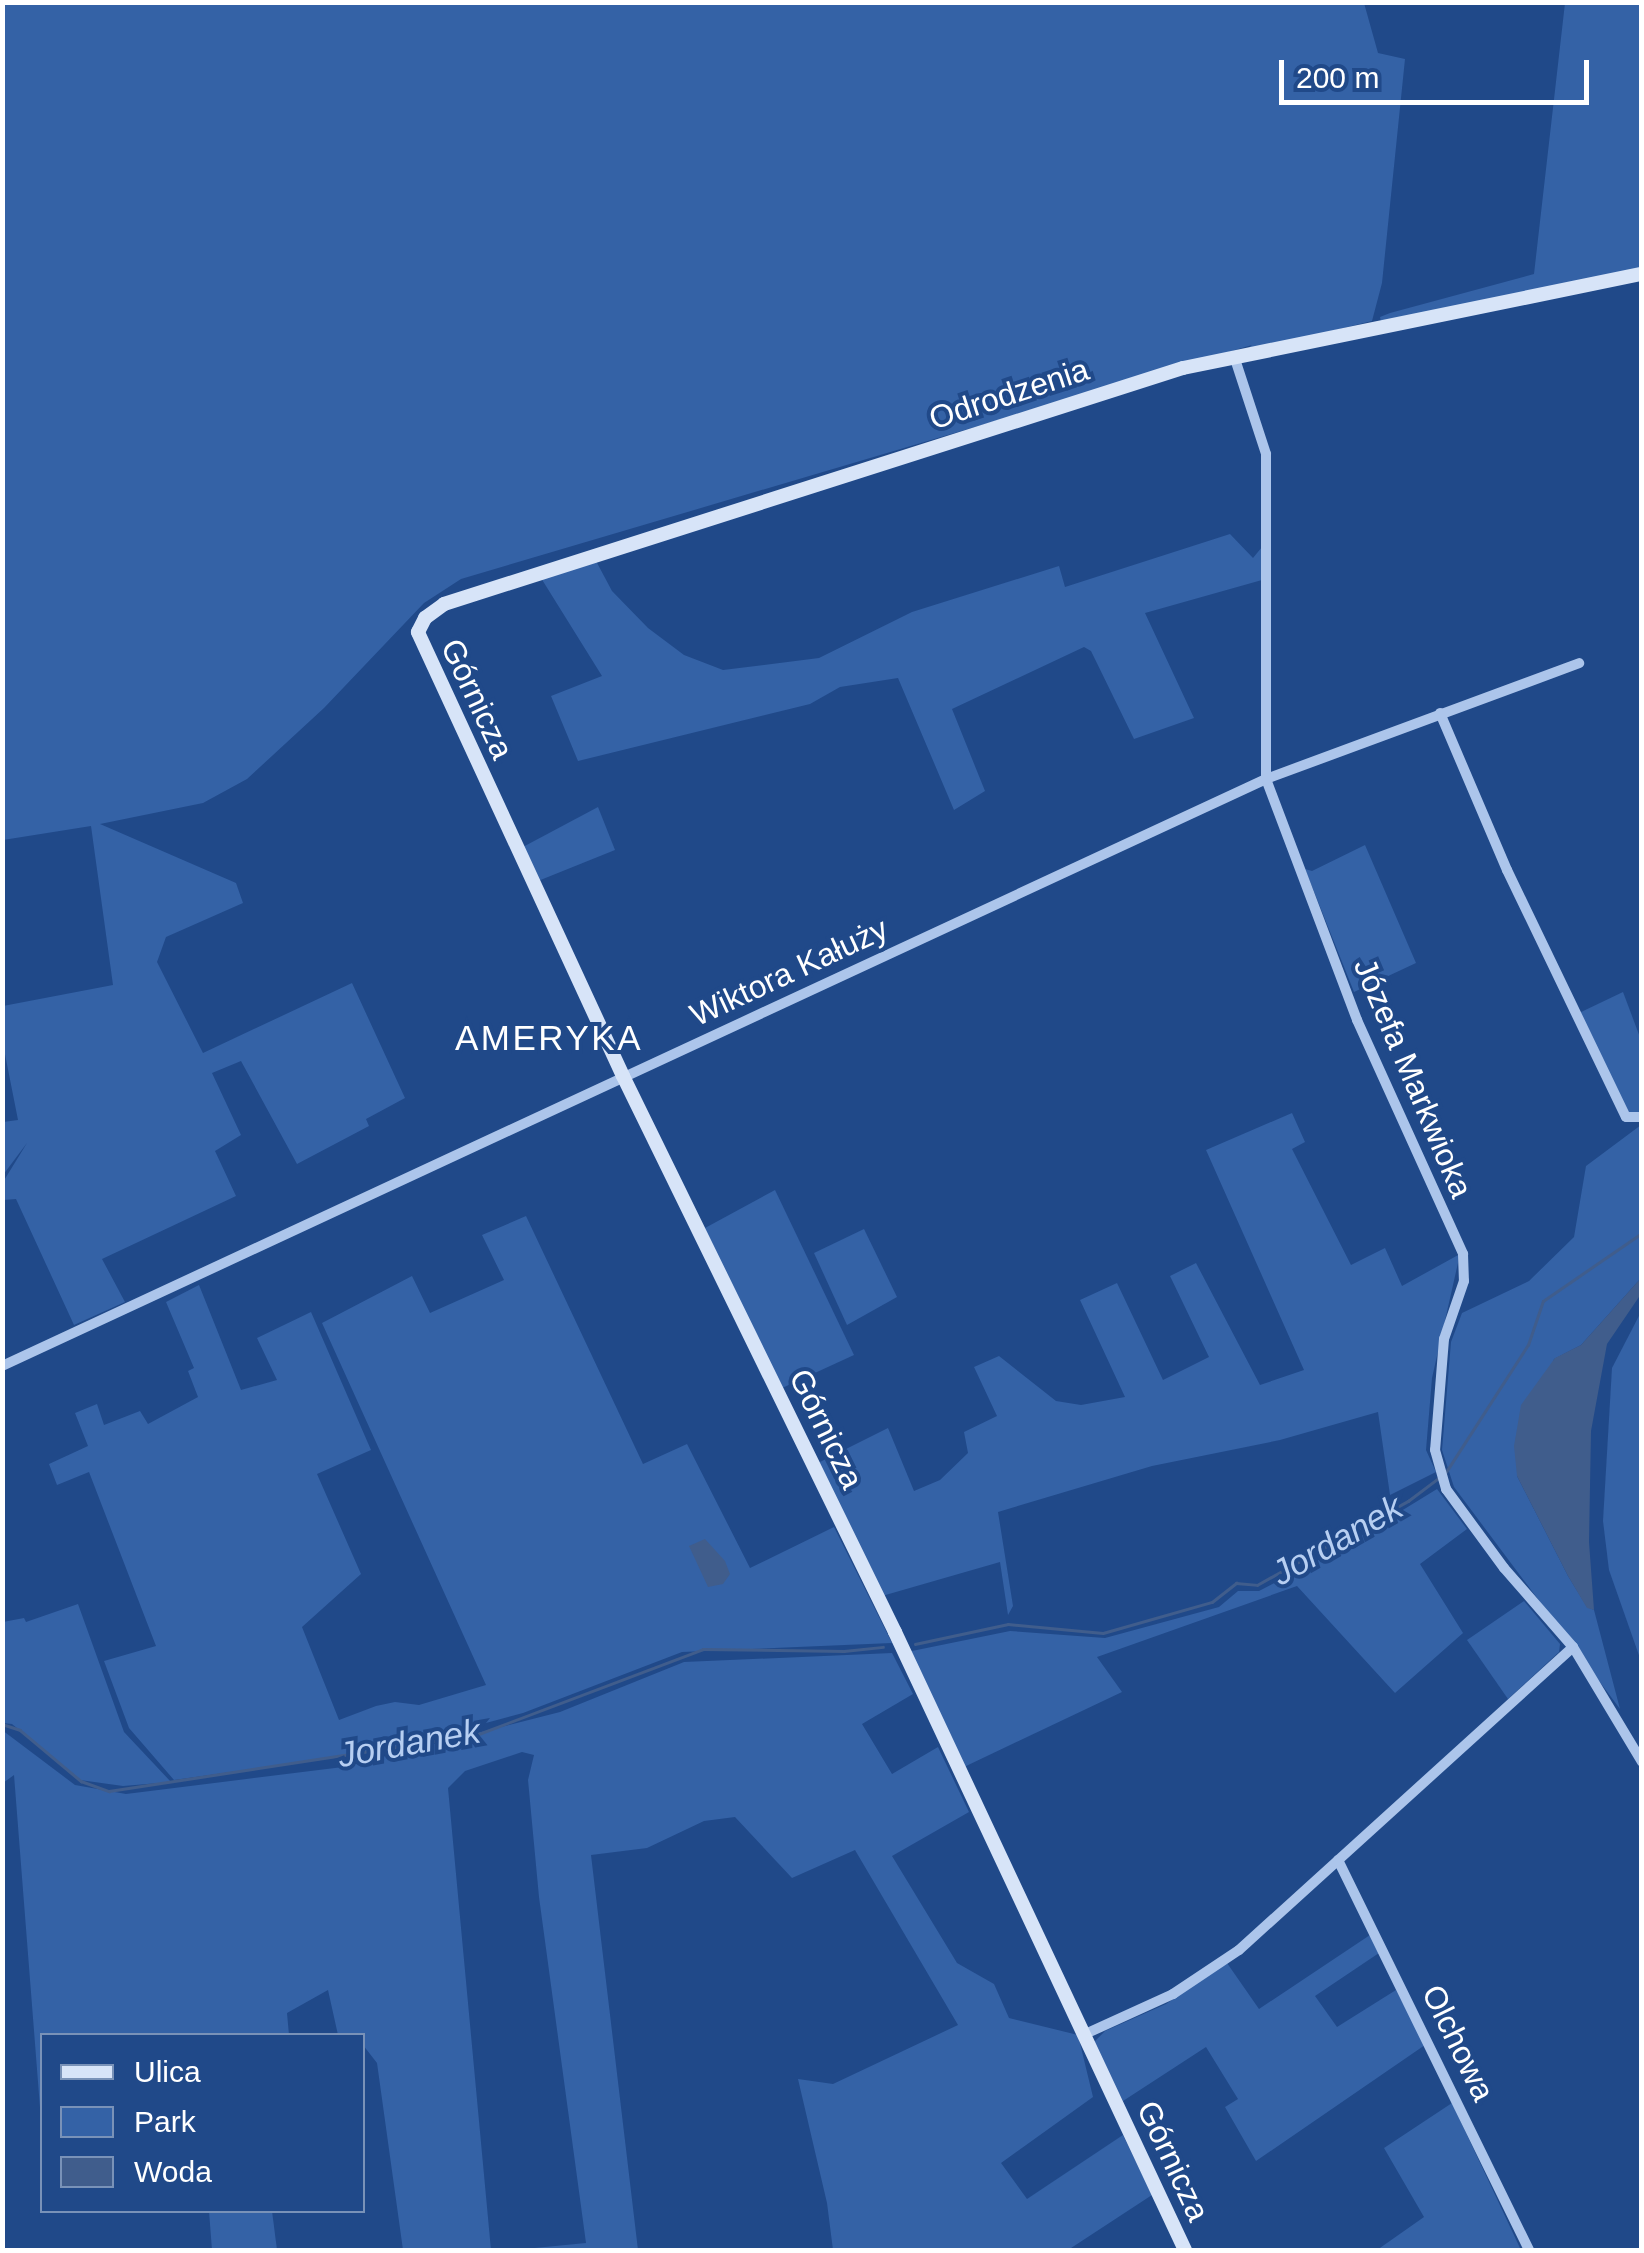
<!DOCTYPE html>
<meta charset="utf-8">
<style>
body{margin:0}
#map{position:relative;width:1644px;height:2253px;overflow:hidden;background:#204989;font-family:Helvetica,sans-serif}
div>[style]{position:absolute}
.green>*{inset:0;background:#3462a6}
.water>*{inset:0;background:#405d8c}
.stream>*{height:2.5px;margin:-1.25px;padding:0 1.25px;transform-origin:1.25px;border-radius:1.25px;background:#405d8c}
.street>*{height:10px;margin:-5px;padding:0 5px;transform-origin:5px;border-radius:5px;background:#acc5eb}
.secondary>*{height:14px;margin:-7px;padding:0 7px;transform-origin:7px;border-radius:7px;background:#d7e4f8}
span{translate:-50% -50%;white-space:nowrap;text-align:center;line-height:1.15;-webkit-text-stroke:8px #204989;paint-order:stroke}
.street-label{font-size:32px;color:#fff}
.neighbourhood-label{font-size:35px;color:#fff;letter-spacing:2.5px}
.water-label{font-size:35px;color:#b7cff2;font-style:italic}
.frame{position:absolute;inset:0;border:5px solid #fff;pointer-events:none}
.legend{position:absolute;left:40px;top:2033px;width:325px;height:180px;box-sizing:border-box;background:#204989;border:2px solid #7992b8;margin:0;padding:12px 18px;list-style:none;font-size:30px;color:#fff}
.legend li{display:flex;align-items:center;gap:20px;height:50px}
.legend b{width:50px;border:2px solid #7992b8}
.scale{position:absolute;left:1279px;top:60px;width:310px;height:45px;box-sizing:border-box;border:5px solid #fff;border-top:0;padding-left:12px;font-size:30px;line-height:35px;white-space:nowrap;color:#fff;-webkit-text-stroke:8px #204989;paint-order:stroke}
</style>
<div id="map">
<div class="green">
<i style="clip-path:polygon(3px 3px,1364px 3px,1378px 53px,1405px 59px,1382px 283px,1372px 321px,1242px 353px,1252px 345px,461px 579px,424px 603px,324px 708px,247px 779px,203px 803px,100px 824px,236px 883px,243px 903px,166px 937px,157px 962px,203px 1053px,352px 983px,405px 1098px,366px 1119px,369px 1126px,297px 1164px,241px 1061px,212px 1073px,241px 1135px,215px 1151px,236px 1196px,102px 1259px,125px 1302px,74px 1325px,16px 1199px,3px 1200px,3px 1182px,27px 1143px,3px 1175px,3px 1122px,18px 1120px,3px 1044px,3px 1006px,113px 985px,91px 826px,3px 840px)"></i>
<i style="clip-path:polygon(1565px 3px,1641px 3px,1641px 268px,1381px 322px,1380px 317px,1390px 313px,1534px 274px)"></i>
<i style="clip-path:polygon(1230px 534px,1253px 558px,1262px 547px,1262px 580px,1145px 613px,1194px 718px,1134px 739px,1091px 651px,1084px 647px,952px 709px,985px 791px,954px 810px,898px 678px,840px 687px,810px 704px,578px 761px,551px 696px,602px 676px,541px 578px,596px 561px,612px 591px,648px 628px,684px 655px,723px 670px,819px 658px,912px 612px,1059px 566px,1065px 587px)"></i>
<i style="clip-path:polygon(598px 807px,615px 850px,538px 881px,521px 848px)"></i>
<i style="clip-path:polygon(1365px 845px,1416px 963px,1354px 992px,1305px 869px,1312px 871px)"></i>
<i style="clip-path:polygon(1623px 992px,1641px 1040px,1641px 1113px,1629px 1115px,1579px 1013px)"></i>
<i style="clip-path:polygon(1292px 1113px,1305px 1142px,1292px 1149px,1351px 1265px,1385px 1248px,1402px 1286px,1460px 1254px,1432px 1378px,1426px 1450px,1436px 1472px,1390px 1495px,1378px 1412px,1280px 1440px,1152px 1466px,998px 1512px,1013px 1606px,1008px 1615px,1000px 1562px,882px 1596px,816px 1464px,888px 1428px,914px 1491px,940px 1480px,968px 1453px,964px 1432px,997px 1416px,974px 1367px,999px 1356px,1056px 1401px,1081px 1405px,1125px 1397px,1080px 1300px,1117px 1283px,1163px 1380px,1209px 1357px,1170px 1276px,1196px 1263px,1260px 1385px,1304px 1370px,1206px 1150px)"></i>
<i style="clip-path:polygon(1641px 1125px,1641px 1278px,1581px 1345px,1554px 1359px,1517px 1476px,1568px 1576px,1587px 1607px,1594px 1610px,1620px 1709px,1454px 1487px,1442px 1450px,1451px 1342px,1462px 1313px,1529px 1281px,1574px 1237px,1586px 1166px)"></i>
<i style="clip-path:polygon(775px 1190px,854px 1355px,780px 1389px,705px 1228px)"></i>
<i style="clip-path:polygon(526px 1216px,643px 1464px,687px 1444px,750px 1568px,834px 1527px,892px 1643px,682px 1652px,523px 1713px,382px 1751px,174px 1780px,129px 1728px,104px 1661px,156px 1646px,89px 1472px,57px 1485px,49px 1464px,88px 1446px,75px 1413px,97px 1404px,104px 1425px,140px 1411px,148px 1424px,198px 1397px,188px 1371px,194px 1368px,166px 1302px,199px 1285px,241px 1390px,277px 1380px,257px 1338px,311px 1312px,371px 1450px,317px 1474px,361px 1574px,302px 1627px,339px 1720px,376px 1706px,395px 1702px,419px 1705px,486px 1685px,322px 1323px,412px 1276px,430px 1313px,504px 1280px,482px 1235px)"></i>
<i style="clip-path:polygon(864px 1229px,897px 1297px,847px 1325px,814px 1253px)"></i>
<i style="clip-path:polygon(1641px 1312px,1641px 1661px,1609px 1570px,1603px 1521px,1612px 1368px)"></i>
<i style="clip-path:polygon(1437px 1489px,1467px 1529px,1420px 1564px,1463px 1633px,1395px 1693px,1297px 1586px,1097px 1657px,1122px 1692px,964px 1767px,907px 1652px,1010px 1631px,1105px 1638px,1219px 1607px,1238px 1591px,1259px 1591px,1336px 1551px)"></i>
<i style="clip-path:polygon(1524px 1601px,1560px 1644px,1559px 1652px,1508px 1699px,1467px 1640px)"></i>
<i style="clip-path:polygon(78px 1604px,124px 1732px,171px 1782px,123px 1786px,80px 1780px,12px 1724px,3px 1723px,3px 1622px,24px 1618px,26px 1622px)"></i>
<i style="clip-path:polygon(892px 1653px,913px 1694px,862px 1724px,892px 1774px,938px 1747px,969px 1812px,892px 1856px,957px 1963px,994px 1984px,1009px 2018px,1078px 2035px,1093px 2097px,1001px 2163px,1027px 2199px,1123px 2135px,1152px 2195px,1068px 2250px,833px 2250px,827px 2203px,798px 2079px,833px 2084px,958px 2025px,855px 1850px,792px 1878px,735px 1817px,704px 1821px,647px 1848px,591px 1855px,638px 2250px,514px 2250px,586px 2243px,539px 1897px,528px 1780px,534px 1755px,522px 1752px,465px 1771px,448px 1788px,491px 2250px,403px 2250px,377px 2063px,363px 2045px,362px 2036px,338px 2035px,328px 1990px,287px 2013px,289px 2035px,42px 2036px,42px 2133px,14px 1775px,3px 1783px,2px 1730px,75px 1785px,126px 1794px,343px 1767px,560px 1712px,684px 1662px)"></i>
<i style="clip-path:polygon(1370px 1935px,1379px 1953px,1315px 1996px,1337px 2027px,1396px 1990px,1425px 2045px,1256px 2161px,1225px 2107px,1238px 2099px,1206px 2047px,1123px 2101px,1093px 2043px,1105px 2031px,1166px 2004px,1227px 1963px,1259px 2009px)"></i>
<i style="clip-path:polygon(1452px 2103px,1520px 2248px,1377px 2250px,1424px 2217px,1384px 2148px)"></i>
<i style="clip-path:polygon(209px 2211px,272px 2211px,277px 2250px,212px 2250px)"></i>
</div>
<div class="water">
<i style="clip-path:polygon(1641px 1278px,1641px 1294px,1607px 1344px,1591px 1431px,1589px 1542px,1594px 1610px,1587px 1608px,1568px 1576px,1517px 1476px,1514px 1446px,1521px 1405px,1555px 1358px,1581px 1345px)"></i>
<i style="clip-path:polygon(705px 1539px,725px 1561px,730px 1574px,723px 1584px,708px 1587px,689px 1546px)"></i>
</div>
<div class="stream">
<i style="left:1446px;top:1472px;width:151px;rotate:-57.2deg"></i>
<i style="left:1528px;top:1345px;width:46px;rotate:-71.2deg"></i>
<i style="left:1543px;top:1301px;width:120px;rotate:-34.5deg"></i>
<i style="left:915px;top:1644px;width:95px;rotate:-12.1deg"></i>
<i style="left:1008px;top:1624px;width:95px;rotate:5.4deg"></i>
<i style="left:1103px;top:1633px;width:113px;rotate:-15.9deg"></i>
<i style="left:1212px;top:1602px;width:31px;rotate:-38deg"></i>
<i style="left:1236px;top:1583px;width:21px;rotate:5deg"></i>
<i style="left:1257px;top:1585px;width:173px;rotate:-29.1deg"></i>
<i style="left:1408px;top:1501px;width:40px;rotate:-37deg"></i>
<i style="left:2px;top:1724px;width:19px;rotate:18deg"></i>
<i style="left:20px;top:1730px;width:80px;rotate:39.9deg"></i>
<i style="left:81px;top:1781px;width:30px;rotate:20deg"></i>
<i style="left:109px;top:1791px;width:371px;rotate:-8.7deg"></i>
<i style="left:476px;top:1735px;width:243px;rotate:-20.7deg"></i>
<i style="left:703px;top:1649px;width:141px;rotate:0.8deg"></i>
<i style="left:844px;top:1651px;width:39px;rotate:-6deg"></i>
</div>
<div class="street">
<i style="left:1235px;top:359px;width:100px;rotate:71.9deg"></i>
<i style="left:1266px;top:454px;width:325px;rotate:90deg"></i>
<i style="left:1266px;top:779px;width:258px;rotate:69.3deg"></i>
<i style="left:1357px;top:1020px;width:257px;rotate:65.6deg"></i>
<i style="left:1463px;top:1254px;width:27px;rotate:88deg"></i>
<i style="left:1464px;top:1281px;width:61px;rotate:109deg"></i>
<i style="left:1444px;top:1339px;width:111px;rotate:94.6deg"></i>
<i style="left:1435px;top:1450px;width:41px;rotate:74.2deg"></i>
<i style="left:1446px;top:1489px;width:98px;rotate:53.7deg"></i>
<i style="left:1504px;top:1568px;width:105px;rotate:48.9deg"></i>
<i style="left:1573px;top:1647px;width:134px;rotate:59deg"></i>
<i style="left:1440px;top:713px;width:171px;rotate:66.9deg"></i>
<i style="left:1507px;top:870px;width:274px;rotate:64.3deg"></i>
<i style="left:1626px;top:1117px;width:16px"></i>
<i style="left:2px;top:1366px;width:1394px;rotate:-24.91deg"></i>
<i style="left:1266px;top:779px;width:334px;rotate:-20.3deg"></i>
<i style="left:1338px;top:1860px;width:434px;rotate:63.9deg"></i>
<i style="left:1083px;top:2035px;width:99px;rotate:-24.5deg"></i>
<i style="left:1173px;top:1994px;width:79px;rotate:-33.7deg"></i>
<i style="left:1239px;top:1950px;width:451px;rotate:-42.2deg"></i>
</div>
<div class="secondary">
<i style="left:1185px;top:2250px;width:683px;rotate:-115.14deg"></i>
<i style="left:895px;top:1632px;width:619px;rotate:-116.07deg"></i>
<i style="left:623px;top:1076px;width:489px;rotate:-114.8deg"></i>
<i style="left:418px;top:632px;width:16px;rotate:-63deg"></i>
<i style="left:425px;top:618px;width:24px;rotate:-36deg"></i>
<i style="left:444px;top:604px;width:776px;rotate:-17.71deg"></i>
<i style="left:1183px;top:368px;width:469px;rotate:-11.6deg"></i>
</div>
<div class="street-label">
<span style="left:1009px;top:394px;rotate:-18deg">Odrodzenia</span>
<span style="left:477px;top:699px;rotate:65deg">Górnicza</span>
<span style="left:789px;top:972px;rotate:-25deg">Wiktora Kałuży</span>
<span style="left:1413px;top:1078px;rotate:67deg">Józefa Markwioka</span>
<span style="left:826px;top:1429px;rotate:64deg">Górnicza</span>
<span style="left:1458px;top:2043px;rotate:64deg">Olchowa</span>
<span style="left:1173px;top:2161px;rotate:65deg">Górnicza</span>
</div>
<div class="neighbourhood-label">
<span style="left:549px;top:1038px">AMERYKA</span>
</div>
<div class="water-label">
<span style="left:1337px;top:1540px;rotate:-30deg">Jordanek</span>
<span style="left:409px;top:1743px;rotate:-10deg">Jordanek</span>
</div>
<div class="frame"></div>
<ul class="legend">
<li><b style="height:12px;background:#d7e4f8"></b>Ulica</li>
<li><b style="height:28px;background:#3462a6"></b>Park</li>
<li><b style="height:28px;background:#405d8c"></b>Woda</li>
</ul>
<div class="scale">200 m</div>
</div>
